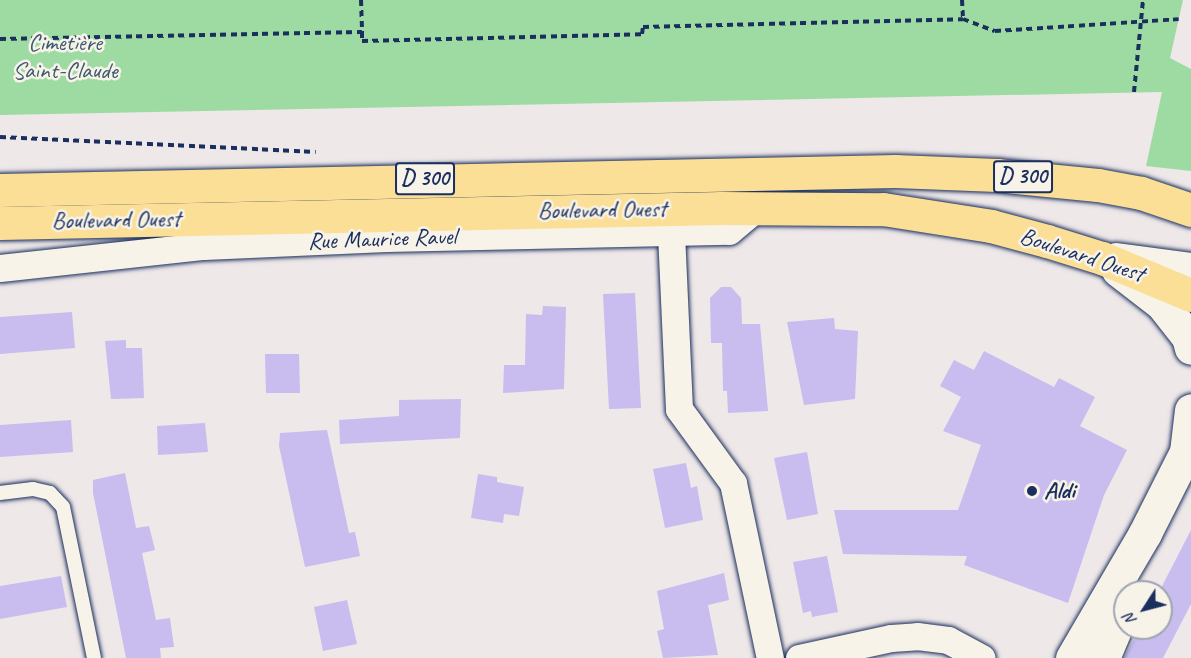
<!DOCTYPE html>
<meta charset="utf-8">
<style>
body{margin:0}
#map{position:relative;width:1191px;height:658px;overflow:hidden;background:#eee8e9;font-family:Caveat,sans-serif}
div>[style]{position:absolute}
.green>*{inset:0;background:#9edba2}
.building>*{inset:0;background:#c9bcee}
.path>*{height:4px;margin-top:-2px;transform-origin:0;background:repeating-linear-gradient(90deg,#1b2f5e 0 6px,transparent 0 10.5px)}
.roads{filter:drop-shadow(0 0 2px #1b2f5e) drop-shadow(0 0 2px #1b2f5e)}
.lane>*{height:14px;margin:-7px;padding:0 7px;transform-origin:7px;border-radius:7px;background:#f7f3e8}
.street>*{height:27px;margin:-13.5px;padding:0 13.5px;transform-origin:13.5px;border-radius:13.5px;background:#f7f3e8}
.secondary>*{height:33px;margin:-16.5px;padding:0 16.5px;transform-origin:16.5px;border-radius:16.5px;background:#f7f3e8}
.primary>*{height:33px;margin:-16.5px;padding:0 16.5px;transform-origin:16.5px;border-radius:16.5px;background:#fbdf96}
.dots>*{width:16px;height:16px;translate:-50% -50%;box-sizing:border-box;border:3px solid #f7f3e8;border-radius:50%}
span{translate:-50% -50%;white-space:nowrap;text-align:center;line-height:1.15;-webkit-text-stroke:5px #f7f3e8;paint-order:stroke}
.shield-label span{padding:2px 4px;background:#f7f3e8;border:2px solid;border-radius:4px;-webkit-text-stroke-width:0}
.shield-label{font-size:22px;color:#1b2f5e;font-weight:700}
.park-label{font-size:24px;color:#3c5a6f}
.street-label{font-size:24px;color:#1b2f5e}
.poi-label{font-size:24px;color:#1b2f5e;font-weight:700}
.left{translate:0 -50%;text-align:left}
.north{position:absolute;left:1113px;top:580px;width:60px;height:60px;box-sizing:border-box;background:#f7f3e8;border:2px solid #9fa5b1;border-radius:50%;rotate:234deg;font-size:16px;font-weight:700;line-height:24px;text-align:center;color:#1b2f5e}
.north::after{content:'';display:block;margin:auto;width:21px;height:27px;background:#1b2f5e;clip-path:polygon(50% 0,100% 100%,50% 72%,0 100%)}
</style>
<div id="map">
<div class="green">
<i style="clip-path:polygon(0 0,1183px 0,1170px 58px,1191px 69px,1191px 171px,1146px 166px,1162px 92px,0 115px)"></i>
</div>
<div class="building">
<i style="clip-path:polygon(721px 287px,731px 287px,741px 298px,742px 324px,760px 324px,768px 411px,728px 413px,727px 391px,723px 391px,722px 343px,711px 343px,710px 298px)"></i>
<i style="clip-path:polygon(635px 293px,641px 408px,609px 409px,603px 294px)"></i>
<i style="clip-path:polygon(543px 306px,566px 307px,564px 389px,503px 393px,504px 365px,525px 365px,526px 314px,542px 315px)"></i>
<i style="clip-path:polygon(72px 312px,75px 348px,0 354px,0 317px)"></i>
<i style="clip-path:polygon(834px 318px,835px 329px,858px 331px,855px 399px,804px 405px,787px 322px)"></i>
<i style="clip-path:polygon(126px 340px,126px 348px,142px 348px,144px 398px,111px 399px,105px 341px)"></i>
<i style="clip-path:polygon(984px 351px,1054px 387px,1059px 378px,1095px 397px,1080px 426px,1127px 450px,1104px 495px,1068px 603px,964px 565px,967px 556px,843px 554px,834px 510px,958px 510px,981px 445px,943px 431px,961px 397px,940px 386px,954px 360px,974px 370px)"></i>
<i style="clip-path:polygon(265px 354px,299px 354px,300px 393px,266px 393px)"></i>
<i style="clip-path:polygon(461px 399px,460px 438px,340px 444px,339px 420px,399px 416px,399px 400px)"></i>
<i style="clip-path:polygon(71px 420px,73px 452px,0 457px,0 425px)"></i>
<i style="clip-path:polygon(205px 423px,208px 452px,158px 455px,157px 426px)"></i>
<i style="clip-path:polygon(327px 430px,349px 533px,355px 532px,360px 556px,305px 567px,279px 446px,280px 433px)"></i>
<i style="clip-path:polygon(807px 452px,818px 514px,787px 520px,774px 458px)"></i>
<i style="clip-path:polygon(686px 463px,691px 488px,697px 486px,703px 520px,665px 528px,653px 469px)"></i>
<i style="clip-path:polygon(125px 473px,136px 528px,149px 526px,155px 550px,142px 553px,156px 620px,170px 618px,174px 647px,160px 648px,161px 658px,126px 658px,93px 493px,93px 480px)"></i>
<i style="clip-path:polygon(478px 474px,497px 477px,497px 482px,524px 487px,519px 516px,504px 514px,503px 523px,471px 518px)"></i>
<i style="clip-path:polygon(1191px 530px,1191px 604px,1163px 658px,1124px 658px,1140px 628px,1161px 628px,1159px 592px)"></i>
<i style="clip-path:polygon(827px 556px,838px 612px,812px 617px,811px 611px,803px 613px,793px 562px)"></i>
<i style="clip-path:polygon(724px 573px,729px 600px,708px 605px,718px 655px,663px 658px,657px 631px,664px 629px,657px 591px)"></i>
<i style="clip-path:polygon(61px 576px,67px 607px,0 619px,0 586px)"></i>
<i style="clip-path:polygon(347px 600px,357px 644px,323px 651px,314px 607px)"></i>
</div>
<div class="path">
<i style="left:361px;top:0;width:32px;rotate:88deg"></i>
<i style="left:962px;top:0;width:19px;rotate:87deg"></i>
<i style="left:0;top:39px;width:362px;rotate:-1.1deg"></i>
<i style="left:362px;top:32px;width:9px;rotate:90deg"></i>
<i style="left:362px;top:41px;width:280px;rotate:-1.4deg"></i>
<i style="left:642px;top:34px;width:7px;rotate:-82deg"></i>
<i style="left:643px;top:27px;width:320px;rotate:-1.4deg"></i>
<i style="left:963px;top:19px;width:34px;rotate:21deg"></i>
<i style="left:995px;top:31px;width:184px;rotate:-3.7deg"></i>
<i style="left:1134px;top:92px;width:92px;rotate:-84.4deg"></i>
<i style="left:0;top:137px;width:316px;rotate:2.7deg"></i>
</div>
<div class="roads">
<div class="lane">
<i style="left:0;top:493px;width:33px;rotate:-7deg"></i>
<i style="left:33px;top:489px;width:17px;rotate:13deg"></i>
<i style="left:50px;top:493px;width:19px;rotate:47deg"></i>
<i style="left:63px;top:507px;width:154px;rotate:78.4deg"></i>
</div>
<div class="street">
<i style="left:671px;top:233px;width:176px;rotate:87.4deg"></i>
<i style="left:679px;top:409px;width:92px;rotate:53.9deg"></i>
<i style="left:733px;top:483px;width:179px;rotate:78.1deg"></i>
<i style="left:0;top:268px;width:205px;rotate:-6.2deg"></i>
<i style="left:204px;top:246px;width:182px;rotate:-2.5deg"></i>
<i style="left:386px;top:238px;width:343px;rotate:-1.2deg"></i>
<i style="left:729px;top:231px;width:35px;rotate:-40deg"></i>
<i style="left:799px;top:658px;width:94px;rotate:-12.3deg"></i>
<i style="left:891px;top:638px;width:26px;rotate:-4deg"></i>
<i style="left:917px;top:636px;width:31px;rotate:7deg"></i>
<i style="left:948px;top:640px;width:38px;rotate:28deg"></i>
</div>
<div class="secondary">
<i style="left:1116px;top:259px;width:76px;rotate:7.6deg"></i>
<i style="left:1118px;top:270px;width:56px;rotate:37.7deg"></i>
<i style="left:1162px;top:304px;width:42px;rotate:51.8deg"></i>
<i style="left:1188px;top:337px;width:11px;rotate:75deg"></i>
<i style="left:1186px;top:452px;width:42px;rotate:-83.2deg"></i>
<i style="left:1072px;top:658px;width:145px;rotate:-59.7deg"></i>
<i style="left:1145px;top:533px;width:102px;rotate:-63.2deg"></i>
<i style="left:1103px;top:658px;width:56px;rotate:-67.1deg"></i>
</div>
<div class="primary">
<i style="left:0;top:190px;width:895px;rotate:-1.22deg"></i>
<i style="left:895px;top:171px;width:102px;rotate:2.2deg"></i>
<i style="left:997px;top:175px;width:101px;rotate:5.7deg"></i>
<i style="left:1098px;top:185px;width:44px;rotate:10.5deg"></i>
<i style="left:1141px;top:193px;width:53px;rotate:18.8deg"></i>
<i style="left:0;top:223px;width:721px;rotate:-1.19deg"></i>
<i style="left:721px;top:208px;width:162px;rotate:0.4deg"></i>
<i style="left:883px;top:209px;width:109px;rotate:8.9deg"></i>
<i style="left:991px;top:226px;width:58px;rotate:15deg"></i>
<i style="left:1047px;top:241px;width:58px;rotate:17.2deg"></i>
<i style="left:1102px;top:258px;width:96px;rotate:22.6deg"></i>
</div>
</div>
<div class="dots">
<i style="left:1032px;top:491px;background:#1b2f5e"></i>
</div>
<div class="shield-label">
<span style="left:1023px;top:177px">D 300</span>
<span style="left:425px;top:179px">D 300</span>
</div>
<div class="park-label">
<span style="left:65px;top:57px">Cimetière<br>Saint-Claude</span>
</div>
<div class="street-label">
<span style="left:602px;top:210px;rotate:-1deg">Boulevard Ouest</span>
<span style="left:116px;top:220px;rotate:-1deg">Boulevard Ouest</span>
<span style="left:382px;top:239px;rotate:-2deg">Rue Maurice Ravel</span>
<span style="left:1082px;top:255px;rotate:18deg">Boulevard Ouest</span>
</div>
<div class="poi-label">
<span class="left" style="left:1044px;top:491px">Aldi</span>
</div>
<div class="north">N</div>
</div>
